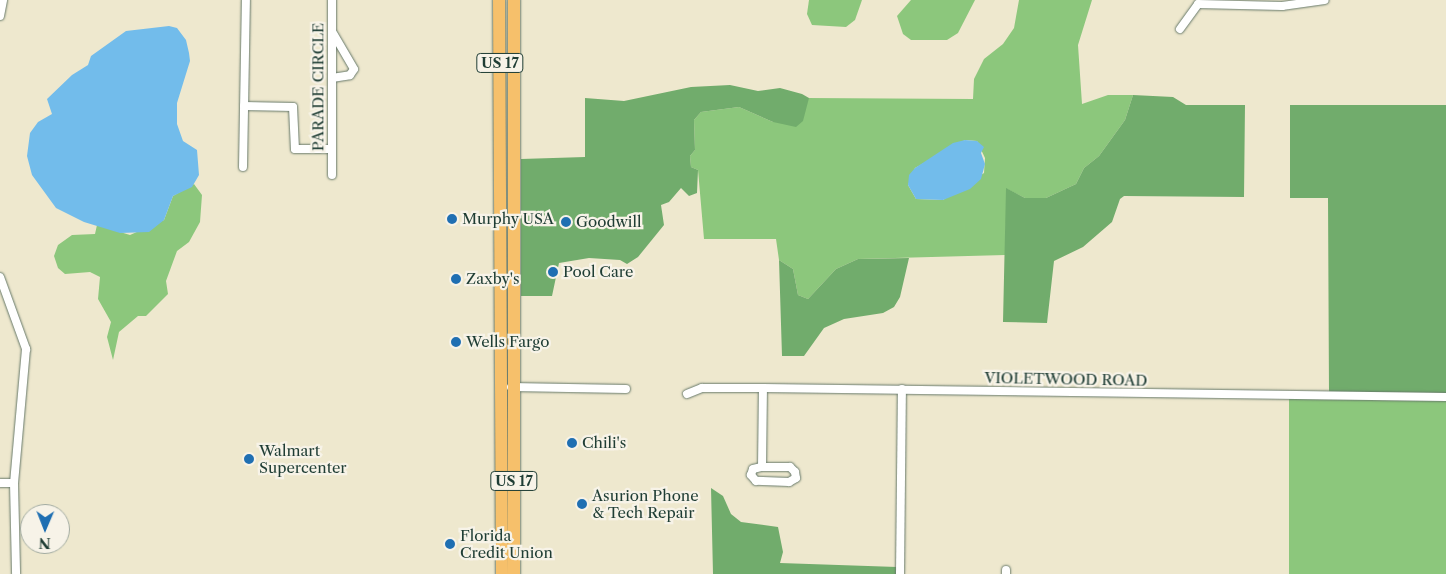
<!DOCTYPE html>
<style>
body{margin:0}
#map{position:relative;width:1446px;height:574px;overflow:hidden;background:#eee8ce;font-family:"Libre Caslon Text",serif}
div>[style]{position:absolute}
.green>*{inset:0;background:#8cc77c}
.forest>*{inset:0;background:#71ac6c}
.water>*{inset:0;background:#72bceb}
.roads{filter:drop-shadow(0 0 1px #67796a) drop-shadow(0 0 1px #67796a)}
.street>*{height:8px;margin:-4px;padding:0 4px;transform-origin:4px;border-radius:4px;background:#fff}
.primary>*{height:12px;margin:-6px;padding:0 6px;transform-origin:6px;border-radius:6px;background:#f6c06b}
.dots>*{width:14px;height:14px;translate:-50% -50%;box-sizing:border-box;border:2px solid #f7f3e8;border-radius:50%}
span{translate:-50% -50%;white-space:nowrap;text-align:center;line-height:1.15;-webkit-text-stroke:4.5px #f7f3e8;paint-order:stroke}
.shield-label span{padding:1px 4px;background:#f7f3e8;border:1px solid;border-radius:4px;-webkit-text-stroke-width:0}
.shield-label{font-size:14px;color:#1f3d34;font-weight:700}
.street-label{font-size:15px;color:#1f3d34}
.poi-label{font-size:15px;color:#1f3d34}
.left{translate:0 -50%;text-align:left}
.north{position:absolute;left:20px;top:504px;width:50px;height:50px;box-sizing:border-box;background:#f7f3e8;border:1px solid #a1aaa0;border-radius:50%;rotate:181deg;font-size:14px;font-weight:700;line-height:20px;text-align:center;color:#1f3d34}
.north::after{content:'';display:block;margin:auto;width:18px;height:22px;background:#1f6fb2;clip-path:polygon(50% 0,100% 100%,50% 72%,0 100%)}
</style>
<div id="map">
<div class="green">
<i style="clip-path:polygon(809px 0,862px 0,855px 20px,846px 27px,812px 25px,807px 14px)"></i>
<i style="clip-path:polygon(911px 0,975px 0,958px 33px,947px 40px,911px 40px,903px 34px,897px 16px)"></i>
<i style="clip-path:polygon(evenodd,1019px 0,1092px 0,1078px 45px,1082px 104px,1108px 95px,1133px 95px,1125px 120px,1099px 156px,1084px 168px,1076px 184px,1046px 198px,1025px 198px,1007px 189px,1005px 255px,858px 259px,836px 269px,808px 299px,798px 295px,793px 269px,779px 260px,776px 239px,704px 239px,698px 170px,691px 167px,690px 156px,695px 150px,694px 120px,701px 112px,739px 107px,773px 122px,807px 98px,973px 99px,974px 79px,984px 59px,1003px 44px,1014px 28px,1019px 0,965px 140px,977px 141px,985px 158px,984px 173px,943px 200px,916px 199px,908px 185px,915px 168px,965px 140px)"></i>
<i style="clip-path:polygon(194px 184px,202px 195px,200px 222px,189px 242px,177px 251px,166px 281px,168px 294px,146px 316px,138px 316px,119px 332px,113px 360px,107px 337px,111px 322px,98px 299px,100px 277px,90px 272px,65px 274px,58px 268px,54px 256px,58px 245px,72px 235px,95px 234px,97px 225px,130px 235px,164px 220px,173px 196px)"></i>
<i style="clip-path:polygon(1289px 399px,1446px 401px,1446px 574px,1289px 574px)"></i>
</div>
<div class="forest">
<i style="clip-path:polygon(730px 85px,758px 91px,780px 88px,802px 94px,809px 98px,803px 121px,796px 127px,773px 122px,739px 107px,701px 112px,694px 120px,695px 150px,690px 156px,691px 167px,698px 170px,697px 193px,689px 196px,681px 188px,669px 202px,661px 205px,664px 225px,638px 257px,627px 264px,620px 260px,589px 258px,559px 263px,552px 296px,521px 296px,521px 159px,585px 157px,585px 98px,624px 101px,691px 87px)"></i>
<i style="clip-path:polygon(1133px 95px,1173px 97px,1186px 105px,1245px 105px,1244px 197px,1124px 196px,1120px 199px,1112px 222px,1083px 247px,1054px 261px,1047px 323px,1003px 322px,1006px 188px,1025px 198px,1046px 198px,1076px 184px,1084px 168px,1099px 156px,1125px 120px)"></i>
<i style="clip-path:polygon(1290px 105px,1446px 105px,1446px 393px,1329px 392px,1328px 198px,1290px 198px)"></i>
<i style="clip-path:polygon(909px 258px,900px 297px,894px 307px,883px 313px,844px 319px,824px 328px,804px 356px,782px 356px,779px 260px,793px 269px,798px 295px,808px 299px,836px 269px,858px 259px)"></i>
<i style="clip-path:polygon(711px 488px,723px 496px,731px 514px,741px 522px,778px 527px,783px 552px,780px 563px,897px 567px,896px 574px,713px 574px)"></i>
</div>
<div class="water">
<i style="clip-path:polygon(169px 26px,177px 28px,186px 40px,189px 53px,190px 61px,177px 103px,177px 124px,183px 141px,197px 150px,199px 175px,192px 187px,173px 196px,164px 220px,149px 232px,120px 233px,84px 222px,56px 208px,32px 175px,27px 156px,30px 133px,38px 122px,52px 114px,47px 99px,72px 75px,88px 65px,91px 56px,126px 31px)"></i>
<i style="clip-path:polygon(965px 140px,977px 141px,984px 147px,981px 153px,985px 164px,981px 179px,970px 189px,943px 200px,916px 199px,908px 185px,909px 175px,915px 168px,953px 143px)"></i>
</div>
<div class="roads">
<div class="street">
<i style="left:0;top:16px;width:16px;rotate:-79deg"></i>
<i style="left:1180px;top:29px;width:31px;rotate:-54deg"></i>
<i style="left:1198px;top:4px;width:84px;rotate:1.4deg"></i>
<i style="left:1282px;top:6px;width:43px;rotate:-7.9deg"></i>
<i style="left:332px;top:78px;width:18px;rotate:-9deg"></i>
<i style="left:350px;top:75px;width:7px;rotate:-56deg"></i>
<i style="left:354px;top:69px;width:42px;rotate:-120.3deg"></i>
<i style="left:244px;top:106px;width:49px;rotate:1.2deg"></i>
<i style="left:293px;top:107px;width:42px;rotate:87.3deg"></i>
<i style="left:295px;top:149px;width:37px"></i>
<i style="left:243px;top:167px;width:167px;rotate:-89deg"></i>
<i style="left:332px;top:175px;width:175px;rotate:-90deg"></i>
<i style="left:0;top:277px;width:77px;rotate:70.1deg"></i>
<i style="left:26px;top:349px;width:135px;rotate:95.1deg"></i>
<i style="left:14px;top:483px;width:91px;rotate:88.7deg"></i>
<i style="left:511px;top:387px;width:115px;rotate:1deg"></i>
<i style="left:687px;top:394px;width:16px;rotate:-22deg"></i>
<i style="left:702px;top:388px;width:61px"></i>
<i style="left:763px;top:388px;width:683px;rotate:0.75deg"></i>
<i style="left:762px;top:467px;width:28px"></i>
<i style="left:790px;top:467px;width:7px;rotate:45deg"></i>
<i style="left:795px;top:472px;width:6px;rotate:81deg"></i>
<i style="left:796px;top:478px;width:8px;rotate:150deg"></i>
<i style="left:789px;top:482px;width:33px;rotate:-178deg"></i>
<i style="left:756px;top:481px;width:8px;rotate:-130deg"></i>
<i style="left:751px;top:475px;width:6px;rotate:-72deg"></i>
<i style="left:753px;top:469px;width:9px;rotate:-13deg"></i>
<i style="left:762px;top:467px;width:79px;rotate:-89.3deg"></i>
<i style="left:0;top:483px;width:14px"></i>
<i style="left:900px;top:574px;width:185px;rotate:-89.4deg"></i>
<i style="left:1006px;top:574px;width:4px;rotate:-90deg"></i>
</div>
<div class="primary">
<i style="left:499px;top:0;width:574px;rotate:89.7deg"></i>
<i style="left:514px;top:0;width:574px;rotate:90deg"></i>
</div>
</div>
<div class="dots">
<i style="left:452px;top:219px;background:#1f6fb2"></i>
<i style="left:566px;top:222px;background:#1f6fb2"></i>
<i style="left:553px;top:272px;background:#1f6fb2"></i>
<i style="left:456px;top:279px;background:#1f6fb2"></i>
<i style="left:456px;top:342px;background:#1f6fb2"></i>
<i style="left:572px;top:443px;background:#1f6fb2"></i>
<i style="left:249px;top:459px;background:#1f6fb2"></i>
<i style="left:582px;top:504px;background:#1f6fb2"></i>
<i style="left:450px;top:544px;background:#1f6fb2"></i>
</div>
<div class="shield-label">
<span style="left:500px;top:63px">US 17</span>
<span style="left:514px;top:481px">US 17</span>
</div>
<div class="street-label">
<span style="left:318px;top:87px;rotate:-90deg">PARADE CIRCLE</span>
<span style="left:1066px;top:379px;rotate:1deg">VIOLETWOOD ROAD</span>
</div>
<div class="poi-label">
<span class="left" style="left:462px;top:219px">Murphy USA</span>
<span class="left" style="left:576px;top:222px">Goodwill</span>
<span class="left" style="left:563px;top:272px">Pool Care</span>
<span class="left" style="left:466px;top:279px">Zaxby's</span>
<span class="left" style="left:466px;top:342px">Wells Fargo</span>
<span class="left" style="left:582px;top:443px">Chili's</span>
<span class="left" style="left:259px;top:459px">Walmart<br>Supercenter</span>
<span class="left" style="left:592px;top:504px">Asurion Phone<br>&amp; Tech Repair</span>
<span class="left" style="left:460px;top:544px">Florida<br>Credit Union</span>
</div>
<div class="north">N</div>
</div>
